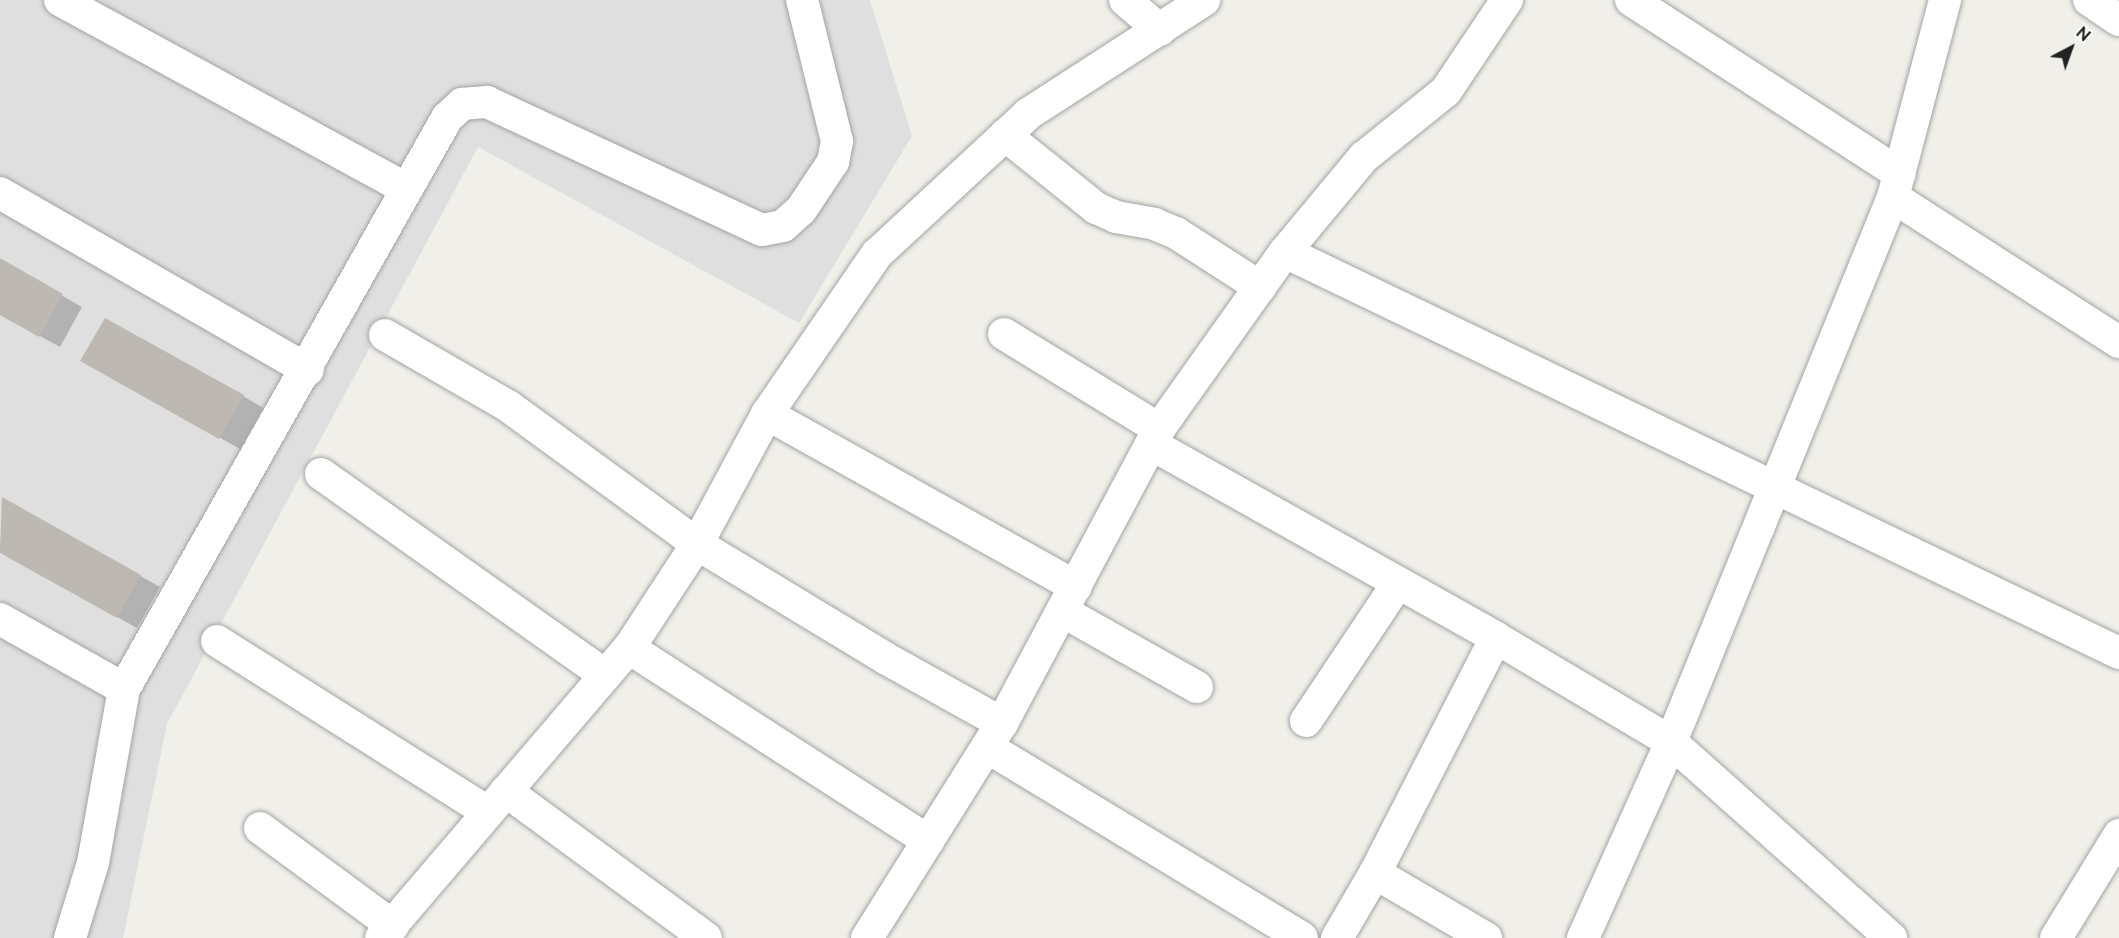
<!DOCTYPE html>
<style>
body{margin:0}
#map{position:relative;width:2119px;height:938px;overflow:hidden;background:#f1efe9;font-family:Raleway,sans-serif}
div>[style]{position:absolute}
.residential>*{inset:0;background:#e0dfdf}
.shadow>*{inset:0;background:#0003}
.building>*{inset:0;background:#beb8b2}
.roads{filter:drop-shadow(0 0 2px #a3a3a3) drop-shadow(0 0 2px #a3a3a3)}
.minor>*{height:32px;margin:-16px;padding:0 16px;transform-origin:16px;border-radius:16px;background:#fff}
span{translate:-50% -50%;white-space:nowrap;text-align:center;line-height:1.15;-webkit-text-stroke:5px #fff;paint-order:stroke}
.north{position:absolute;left:2041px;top:18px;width:60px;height:60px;-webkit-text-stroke:4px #fff;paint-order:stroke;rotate:41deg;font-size:16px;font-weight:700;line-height:24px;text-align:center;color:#222}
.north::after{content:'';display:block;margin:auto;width:21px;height:27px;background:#222;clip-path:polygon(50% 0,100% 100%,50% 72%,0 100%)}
</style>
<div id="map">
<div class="residential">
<i style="clip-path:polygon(0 0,870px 0,912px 136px,799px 323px,478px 147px,167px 724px,123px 938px,0 938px)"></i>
</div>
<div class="shadow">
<i style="clip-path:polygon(0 260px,82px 307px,60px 347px,0 314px)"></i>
<i style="clip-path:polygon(82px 360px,243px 396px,263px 408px,240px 449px)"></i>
<i style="clip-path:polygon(3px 499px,160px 587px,137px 628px,0 552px)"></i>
</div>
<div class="building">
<i style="clip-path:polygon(0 258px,63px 294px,39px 337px,0 315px)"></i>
<i style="clip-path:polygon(105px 318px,244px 395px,219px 439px,80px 361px)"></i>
<i style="clip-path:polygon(2px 497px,141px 575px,117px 618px,0 553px)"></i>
</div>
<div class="roads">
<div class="minor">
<i style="left:60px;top:0;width:394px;rotate:28.6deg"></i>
<i style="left:1125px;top:0;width:46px;rotate:40.6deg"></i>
<i style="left:1631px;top:0;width:320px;rotate:32.9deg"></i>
<i style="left:2089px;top:0;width:36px;rotate:34deg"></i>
<i style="left:1005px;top:135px;width:117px;rotate:38.7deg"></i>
<i style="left:1096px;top:208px;width:22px;rotate:24deg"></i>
<i style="left:1116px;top:217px;width:39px;rotate:10deg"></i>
<i style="left:1154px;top:224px;width:24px;rotate:22deg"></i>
<i style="left:1176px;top:233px;width:100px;rotate:32.7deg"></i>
<i style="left:0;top:193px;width:355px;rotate:29.9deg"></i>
<i style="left:1893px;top:197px;width:269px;rotate:32.7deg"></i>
<i style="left:1285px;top:252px;width:124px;rotate:-50.3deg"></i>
<i style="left:1364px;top:157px;width:105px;rotate:-38.8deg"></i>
<i style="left:1446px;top:91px;width:110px;rotate:-56.2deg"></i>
<i style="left:1004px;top:334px;width:182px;rotate:31.5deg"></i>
<i style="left:385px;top:335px;width:142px;rotate:30deg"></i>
<i style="left:508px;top:406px;width:234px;rotate:36.1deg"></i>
<i style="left:697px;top:544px;width:220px;rotate:31.2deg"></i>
<i style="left:885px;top:658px;width:134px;rotate:29.1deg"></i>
<i style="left:767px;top:414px;width:354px;rotate:29.2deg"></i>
<i style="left:1151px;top:444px;width:396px;rotate:29.3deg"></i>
<i style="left:1496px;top:638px;width:204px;rotate:30.7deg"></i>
<i style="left:1671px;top:742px;width:295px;rotate:41.7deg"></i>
<i style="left:321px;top:474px;width:348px;rotate:35.3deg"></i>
<i style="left:1062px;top:611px;width:155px;rotate:29.4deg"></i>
<i style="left:0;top:619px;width:142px;rotate:29.4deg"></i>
<i style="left:217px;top:641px;width:320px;rotate:32.3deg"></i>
<i style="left:629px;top:648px;width:356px;rotate:32.8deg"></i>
<i style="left:1306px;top:721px;width:166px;rotate:-56.3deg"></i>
<i style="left:987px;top:747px;width:368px;rotate:31.2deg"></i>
<i style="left:506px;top:791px;width:248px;rotate:36.3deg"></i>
<i style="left:260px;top:828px;width:165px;rotate:36.4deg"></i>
<i style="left:1375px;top:873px;width:129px;rotate:30.4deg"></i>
<i style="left:70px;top:938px;width:78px;rotate:-73deg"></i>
<i style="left:93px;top:863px;width:177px;rotate:-79.9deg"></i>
<i style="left:124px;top:689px;width:656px;rotate:-60.5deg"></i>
<i style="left:447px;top:118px;width:21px;rotate:-43deg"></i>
<i style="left:462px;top:104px;width:25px;rotate:-5deg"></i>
<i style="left:487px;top:102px;width:303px;rotate:25deg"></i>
<i style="left:762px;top:230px;width:21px;rotate:-11deg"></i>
<i style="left:783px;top:226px;width:24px;rotate:-42deg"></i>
<i style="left:801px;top:210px;width:58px;rotate:-56.3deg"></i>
<i style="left:833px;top:162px;width:21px;rotate:-79deg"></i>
<i style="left:837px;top:141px;width:145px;rotate:-103.9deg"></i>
<i style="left:381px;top:938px;width:382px;rotate:-49.5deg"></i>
<i style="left:629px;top:648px;width:124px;rotate:-56.8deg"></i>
<i style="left:697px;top:544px;width:148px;rotate:-61.7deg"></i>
<i style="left:767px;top:414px;width:194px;rotate:-55.5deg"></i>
<i style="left:877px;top:254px;width:206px;rotate:-42.8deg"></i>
<i style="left:1028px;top:114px;width:210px;rotate:-32.9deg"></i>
<i style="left:867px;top:938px;width:254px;rotate:-57.9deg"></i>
<i style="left:1002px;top:723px;width:333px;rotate:-61.9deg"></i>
<i style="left:1159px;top:429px;width:217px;rotate:-54.6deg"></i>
<i style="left:1285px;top:252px;width:925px;rotate:25.68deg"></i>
<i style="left:1337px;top:938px;width:75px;rotate:-59.7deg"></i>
<i style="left:1375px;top:873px;width:264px;rotate:-62.8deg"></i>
<i style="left:1583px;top:938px;width:215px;rotate:-65.8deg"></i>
<i style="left:1671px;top:742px;width:588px;rotate:-67.84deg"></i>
<i style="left:1893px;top:197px;width:204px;rotate:-75.2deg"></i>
<i style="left:2056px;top:938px;width:121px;rotate:-58.5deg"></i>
</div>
</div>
<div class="north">N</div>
</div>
